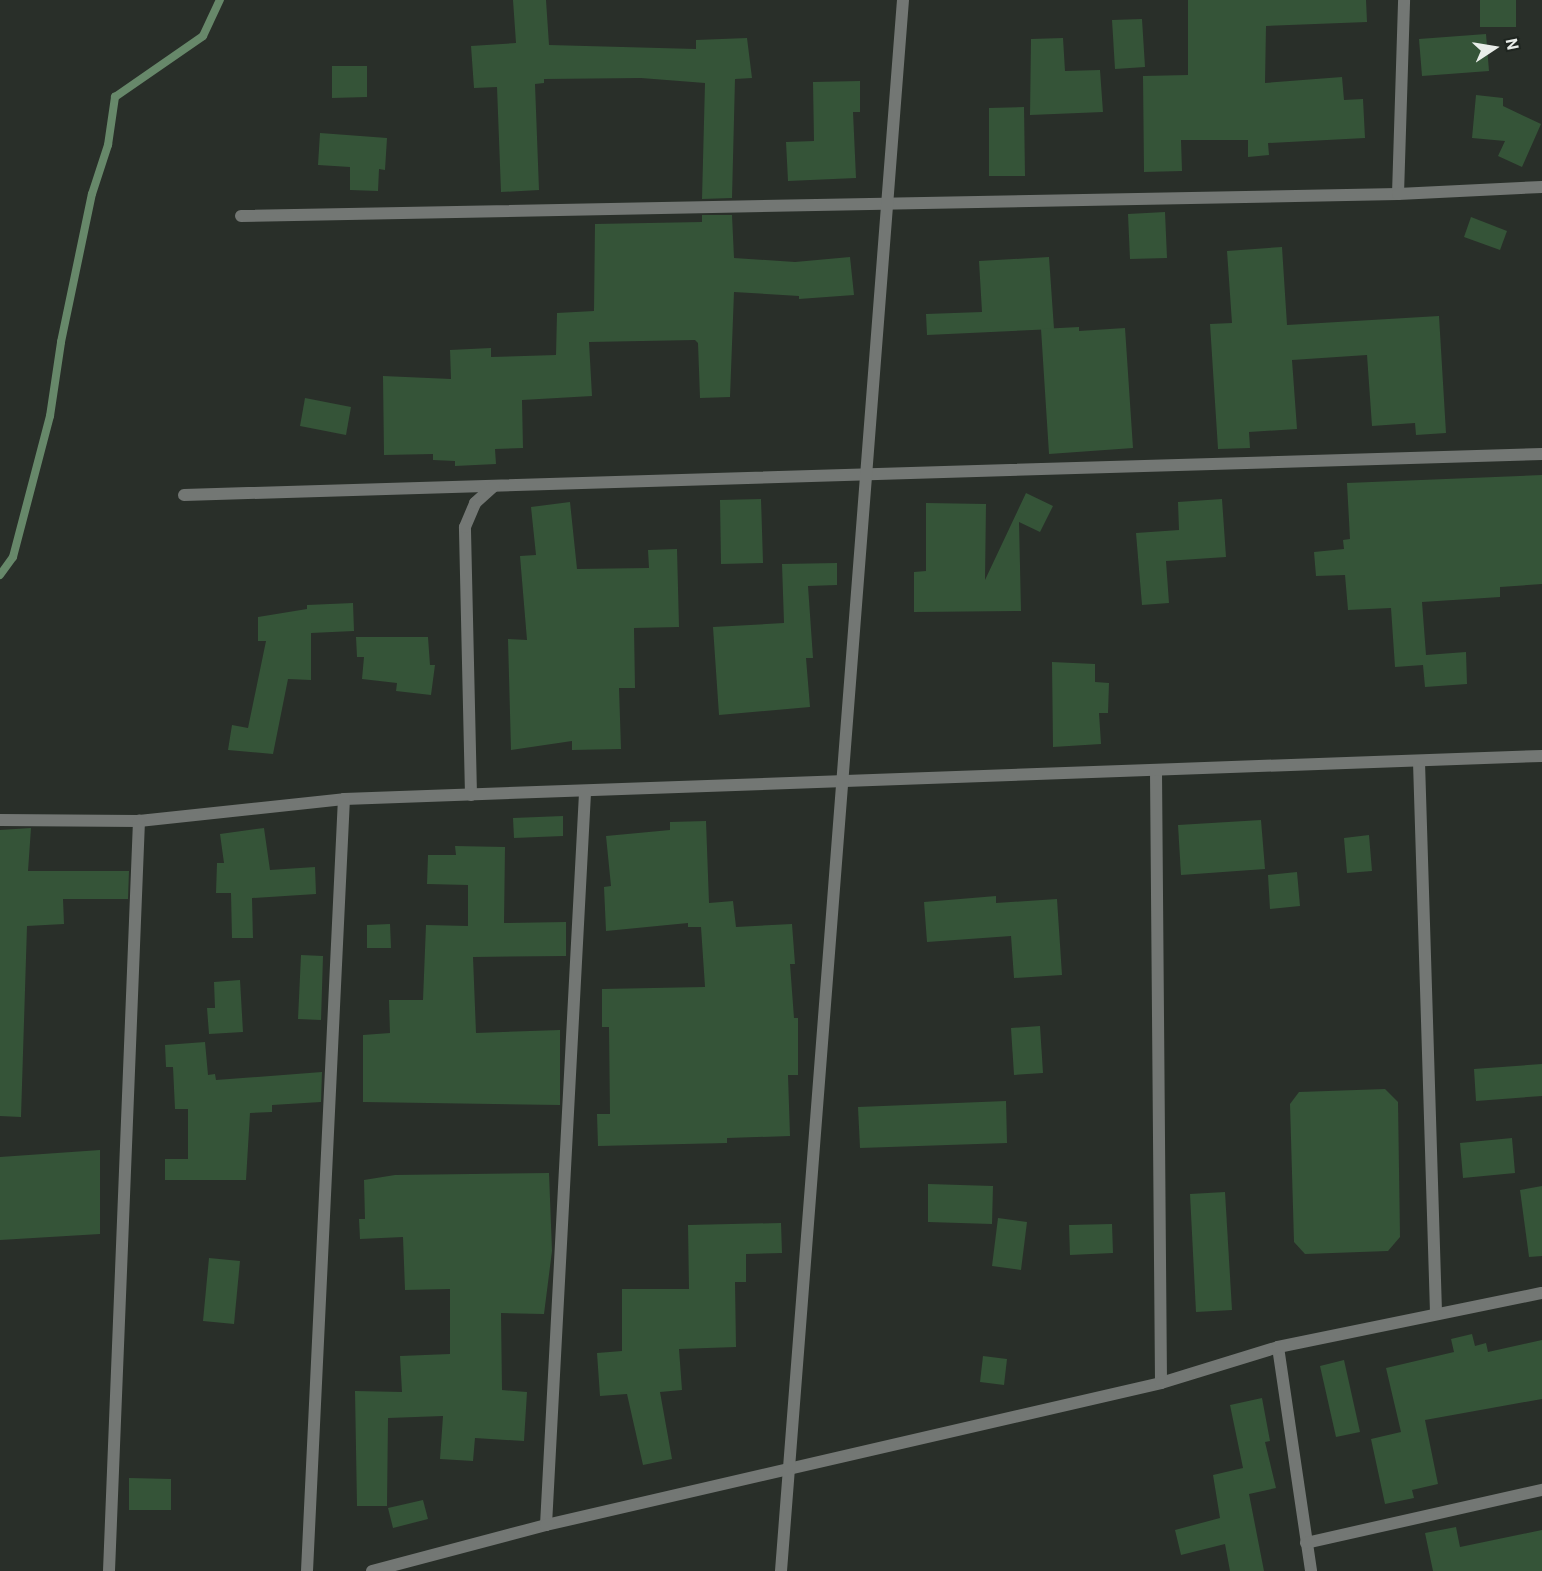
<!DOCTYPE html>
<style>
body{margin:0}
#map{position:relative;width:1542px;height:1571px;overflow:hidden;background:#292f29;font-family:Roboto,sans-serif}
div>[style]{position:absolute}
.stream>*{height:8px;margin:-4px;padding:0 4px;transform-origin:4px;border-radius:4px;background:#67886a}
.building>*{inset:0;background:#355438}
.minor>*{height:12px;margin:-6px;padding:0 6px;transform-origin:6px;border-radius:6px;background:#737774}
span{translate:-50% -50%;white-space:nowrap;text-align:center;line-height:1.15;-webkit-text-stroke:6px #1f2520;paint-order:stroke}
.north{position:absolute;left:1464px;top:18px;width:60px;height:60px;-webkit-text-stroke:4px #1f2520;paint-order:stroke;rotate:78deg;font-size:16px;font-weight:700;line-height:24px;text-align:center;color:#e9ede9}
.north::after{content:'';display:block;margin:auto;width:21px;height:27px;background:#e9ede9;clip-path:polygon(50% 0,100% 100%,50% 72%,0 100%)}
</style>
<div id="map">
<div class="stream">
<i style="left:0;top:575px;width:22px;rotate:-54deg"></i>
<i style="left:13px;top:557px;width:146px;rotate:-75.3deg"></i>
<i style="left:50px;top:416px;width:75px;rotate:-81.5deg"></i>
<i style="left:61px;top:342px;width:151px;rotate:-78.2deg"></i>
<i style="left:92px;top:194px;width:52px;rotate:-71.9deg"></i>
<i style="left:108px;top:145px;width:49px;rotate:-81.7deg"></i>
<i style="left:115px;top:97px;width:107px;rotate:-34.7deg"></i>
<i style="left:203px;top:36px;width:40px;rotate:-65deg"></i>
</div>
<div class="building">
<i style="clip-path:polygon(513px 0,546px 0,549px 45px,696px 49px,696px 40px,747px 38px,752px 78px,735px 79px,732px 198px,702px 199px,705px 83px,641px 78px,544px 79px,544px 83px,535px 84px,539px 190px,501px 192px,497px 87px,474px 88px,471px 46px,516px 43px)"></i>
<i style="clip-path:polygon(1188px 0,1366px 0,1367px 22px,1266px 26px,1265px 83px,1342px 77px,1344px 100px,1363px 99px,1365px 138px,1268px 143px,1269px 155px,1248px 157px,1248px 140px,1181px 140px,1182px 171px,1144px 172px,1143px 76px,1188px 75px)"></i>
<i style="clip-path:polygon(1480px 0,1516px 0,1516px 27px,1480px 27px)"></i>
<i style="clip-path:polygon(1142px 19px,1145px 67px,1115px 69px,1112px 20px)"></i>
<i style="clip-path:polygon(1486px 34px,1489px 71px,1422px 76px,1419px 39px)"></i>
<i style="clip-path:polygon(1063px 38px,1065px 71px,1100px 70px,1103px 112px,1030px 115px,1031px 39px)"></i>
<i style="clip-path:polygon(332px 66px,367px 66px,367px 97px,332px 98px)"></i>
<i style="clip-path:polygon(860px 81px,860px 112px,853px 112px,856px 178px,788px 181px,786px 142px,814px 141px,813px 82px)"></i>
<i style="clip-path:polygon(1476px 95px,1503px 98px,1503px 106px,1541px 124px,1522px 167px,1498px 156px,1505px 141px,1472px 138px)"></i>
<i style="clip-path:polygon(1024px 107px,1025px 176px,989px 176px,989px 108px)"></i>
<i style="clip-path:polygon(320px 133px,387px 138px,385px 170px,379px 169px,378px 191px,350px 190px,350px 167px,318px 165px)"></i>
<i style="clip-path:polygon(1165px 212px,1167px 258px,1130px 259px,1128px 214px)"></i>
<i style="clip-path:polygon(702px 215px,732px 215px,734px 258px,795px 262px,850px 257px,854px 295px,799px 299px,799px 296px,734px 292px,730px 397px,700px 398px,698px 343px,695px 340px,589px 342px,592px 396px,522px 400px,523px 448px,495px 449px,496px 464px,455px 466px,455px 461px,433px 460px,433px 454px,384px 455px,383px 376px,451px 379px,450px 350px,491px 348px,491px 357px,556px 355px,557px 313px,594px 311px,595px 224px,702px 222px)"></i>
<i style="clip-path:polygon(1471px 217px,1507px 231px,1500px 250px,1464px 237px)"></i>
<i style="clip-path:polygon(1282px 247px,1287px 325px,1439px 316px,1446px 433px,1416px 435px,1415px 423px,1372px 426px,1367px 355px,1292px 360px,1297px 429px,1249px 432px,1250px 448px,1218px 449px,1210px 324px,1232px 323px,1227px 251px)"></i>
<i style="clip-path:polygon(1049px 257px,1054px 329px,927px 335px,926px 314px,982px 312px,979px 261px)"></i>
<i style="clip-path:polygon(1079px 327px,1079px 331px,1125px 328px,1133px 448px,1049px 454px,1041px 329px)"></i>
<i style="clip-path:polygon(305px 398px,351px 407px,346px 435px,300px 426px)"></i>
<i style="clip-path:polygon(1542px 475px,1542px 584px,1500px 587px,1500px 597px,1422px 602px,1426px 655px,1466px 652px,1467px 684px,1425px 687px,1423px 665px,1395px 667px,1391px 608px,1348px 610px,1345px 575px,1316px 576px,1314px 552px,1344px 549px,1343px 540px,1350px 539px,1347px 483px)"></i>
<i style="clip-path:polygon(1026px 493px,1053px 506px,1040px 532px,1019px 522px,1021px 611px,914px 612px,914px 572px,926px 571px,926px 503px,986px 504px,985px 580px)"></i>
<i style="clip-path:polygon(761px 499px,763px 563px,721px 564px,720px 500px)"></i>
<i style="clip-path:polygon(1222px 499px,1226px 557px,1166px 561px,1169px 603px,1142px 605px,1136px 533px,1179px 530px,1178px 502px)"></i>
<i style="clip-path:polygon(570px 502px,577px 569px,649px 568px,648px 550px,677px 549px,679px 627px,634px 628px,635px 688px,619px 688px,621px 749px,572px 750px,572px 741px,511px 750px,508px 639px,527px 640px,520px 556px,536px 555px,531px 507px)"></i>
<i style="clip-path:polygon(837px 563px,837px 585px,808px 586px,813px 658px,806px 658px,810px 707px,719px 715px,713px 627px,784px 623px,782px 564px)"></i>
<i style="clip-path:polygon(353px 603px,354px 631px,311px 633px,311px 680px,288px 679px,273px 754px,228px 750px,232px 725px,248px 728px,266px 641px,258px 641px,258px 617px,307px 609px,307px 605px)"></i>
<i style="clip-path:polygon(356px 637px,428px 637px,430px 665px,435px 665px,431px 695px,396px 691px,397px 683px,362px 679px,364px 657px,357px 657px)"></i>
<i style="clip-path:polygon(1052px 662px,1095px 664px,1095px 682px,1109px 683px,1108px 713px,1099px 713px,1101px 744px,1053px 747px)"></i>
<i style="clip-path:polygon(563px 816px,563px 836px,514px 838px,513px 818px)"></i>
<i style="clip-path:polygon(1261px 820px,1265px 869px,1181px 875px,1178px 825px)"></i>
<i style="clip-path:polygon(706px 821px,709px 903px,733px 901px,736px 927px,792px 924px,795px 964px,790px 964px,794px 1018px,798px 1018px,798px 1075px,788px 1075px,790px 1136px,727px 1138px,727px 1143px,598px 1146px,597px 1114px,610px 1114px,609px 1027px,602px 1027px,602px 989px,705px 987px,701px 927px,688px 927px,688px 923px,606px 931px,604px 887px,611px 886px,606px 836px,670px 830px,670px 822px)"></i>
<i style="clip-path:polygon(31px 828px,28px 871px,129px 871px,128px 899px,63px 899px,64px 924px,27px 926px,21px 1117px,0 1116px,0 830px)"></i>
<i style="clip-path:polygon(264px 828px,270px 870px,315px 867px,316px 894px,252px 898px,253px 938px,232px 938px,231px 893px,216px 893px,217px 863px,224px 863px,220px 834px)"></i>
<i style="clip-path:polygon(1369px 835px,1372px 871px,1347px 873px,1344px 838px)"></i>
<i style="clip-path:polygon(455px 846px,505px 847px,504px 923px,566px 922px,566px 956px,473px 957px,476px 1033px,560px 1030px,560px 1105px,363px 1102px,363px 1035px,390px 1033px,389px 1000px,423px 1000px,426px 925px,468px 926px,468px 885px,427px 884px,428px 855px,456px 855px)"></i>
<i style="clip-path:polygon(1297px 872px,1300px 906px,1270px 909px,1268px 875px)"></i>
<i style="clip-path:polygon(996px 896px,996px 903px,1057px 899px,1062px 975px,1014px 978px,1011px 936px,927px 942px,924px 902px)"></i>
<i style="clip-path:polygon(390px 924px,391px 948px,367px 948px,367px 925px)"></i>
<i style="clip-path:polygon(301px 955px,323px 956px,321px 1020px,298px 1019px)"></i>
<i style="clip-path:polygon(240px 980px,243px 1032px,209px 1034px,207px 1008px,215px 1008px,214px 982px)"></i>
<i style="clip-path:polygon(1040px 1026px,1043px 1073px,1014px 1075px,1011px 1028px)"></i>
<i style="clip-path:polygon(205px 1042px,208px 1075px,215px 1074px,216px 1080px,322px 1072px,321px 1102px,272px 1105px,272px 1112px,250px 1113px,246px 1180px,165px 1180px,165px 1159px,188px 1159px,188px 1109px,175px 1109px,173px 1067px,166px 1067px,165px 1045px)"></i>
<i style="clip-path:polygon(1542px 1064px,1542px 1096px,1476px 1101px,1474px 1069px)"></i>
<i style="clip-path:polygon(1385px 1089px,1398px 1102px,1400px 1237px,1388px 1251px,1305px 1254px,1294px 1242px,1290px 1104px,1299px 1092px)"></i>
<i style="clip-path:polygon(1006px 1101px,1007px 1143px,860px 1148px,858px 1107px)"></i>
<i style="clip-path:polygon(1512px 1138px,1515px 1173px,1463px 1178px,1460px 1143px)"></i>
<i style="clip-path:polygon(100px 1150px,100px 1234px,0 1240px,0 1157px)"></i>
<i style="clip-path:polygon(549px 1173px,552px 1251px,544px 1314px,501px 1313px,502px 1390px,527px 1392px,524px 1441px,475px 1438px,473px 1461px,440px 1459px,443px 1416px,388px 1418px,387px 1506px,357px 1506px,355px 1391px,402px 1392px,400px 1356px,450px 1354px,450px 1289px,405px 1290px,403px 1237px,360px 1239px,359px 1219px,365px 1219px,364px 1180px,395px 1175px)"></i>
<i style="clip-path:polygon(928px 1184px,993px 1186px,992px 1224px,928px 1222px)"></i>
<i style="clip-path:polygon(1542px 1186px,1542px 1256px,1529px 1257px,1520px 1190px)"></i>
<i style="clip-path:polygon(1225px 1192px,1232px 1310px,1196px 1312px,1190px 1194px)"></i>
<i style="clip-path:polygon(998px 1218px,1027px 1222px,1021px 1270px,992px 1266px)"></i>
<i style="clip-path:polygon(781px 1223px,782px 1253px,746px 1254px,746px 1282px,735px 1282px,736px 1347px,679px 1349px,682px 1390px,660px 1392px,672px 1459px,643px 1465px,627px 1394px,600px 1396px,597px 1353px,622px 1351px,622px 1289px,689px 1289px,688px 1225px)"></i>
<i style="clip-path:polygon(1112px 1224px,1113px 1253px,1070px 1255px,1069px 1225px)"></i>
<i style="clip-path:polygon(209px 1258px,240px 1261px,234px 1324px,203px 1321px)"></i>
<i style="clip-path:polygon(1472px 1334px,1475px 1346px,1486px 1343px,1488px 1352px,1542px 1340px,1542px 1399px,1425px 1420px,1438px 1484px,1412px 1490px,1414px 1498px,1385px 1504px,1371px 1439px,1401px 1432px,1386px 1368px,1454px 1352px,1451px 1339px)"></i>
<i style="clip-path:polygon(983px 1356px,1007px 1359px,1004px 1385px,980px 1382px)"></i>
<i style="clip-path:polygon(1344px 1360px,1360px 1432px,1336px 1437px,1320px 1366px)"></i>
<i style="clip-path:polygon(1262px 1398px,1270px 1441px,1265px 1442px,1276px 1488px,1249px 1494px,1264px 1571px,1230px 1571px,1225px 1544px,1181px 1555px,1175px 1530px,1220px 1518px,1213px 1475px,1243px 1468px,1230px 1405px)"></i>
<i style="clip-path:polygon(129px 1478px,171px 1479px,171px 1510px,129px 1510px)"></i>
<i style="clip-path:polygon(423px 1500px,428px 1519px,393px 1528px,388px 1508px)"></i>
<i style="clip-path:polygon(1456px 1527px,1460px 1547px,1542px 1530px,1542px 1571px,1433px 1571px,1425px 1533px)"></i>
</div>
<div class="minor">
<i style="left:1398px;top:194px;width:194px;rotate:-88.2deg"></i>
<i style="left:241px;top:216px;width:1157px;rotate:-1.09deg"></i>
<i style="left:1398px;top:194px;width:144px;rotate:-2.8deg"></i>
<i style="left:184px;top:495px;width:1359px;rotate:-1.73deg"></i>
<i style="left:1419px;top:762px;width:551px;rotate:88.23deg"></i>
<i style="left:1156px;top:772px;width:611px;rotate:89.53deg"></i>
<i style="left:471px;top:795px;width:268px;rotate:-91.3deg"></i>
<i style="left:465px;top:527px;width:26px;rotate:-67deg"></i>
<i style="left:475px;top:503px;width:25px;rotate:-42deg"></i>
<i style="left:0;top:820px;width:139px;rotate:0.4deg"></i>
<i style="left:139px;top:821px;width:206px;rotate:-6.1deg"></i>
<i style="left:344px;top:799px;width:1199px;rotate:-2.06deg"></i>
<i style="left:1278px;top:1347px;width:226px;rotate:81.6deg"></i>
<i style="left:546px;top:1525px;width:734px;rotate:-86.95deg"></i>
<i style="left:1306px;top:1543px;width:242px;rotate:-12.7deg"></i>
<i style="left:109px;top:1571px;width:751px;rotate:-87.71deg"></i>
<i style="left:307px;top:1571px;width:773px;rotate:-87.26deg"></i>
<i style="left:372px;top:1571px;width:180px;rotate:-14.8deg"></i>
<i style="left:546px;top:1525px;width:631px;rotate:-13deg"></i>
<i style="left:1161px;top:1383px;width:122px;rotate:-17.1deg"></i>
<i style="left:1278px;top:1347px;width:269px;rotate:-11.6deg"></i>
<i style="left:781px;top:1571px;width:1576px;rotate:-85.56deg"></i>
</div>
<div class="north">N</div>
</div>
